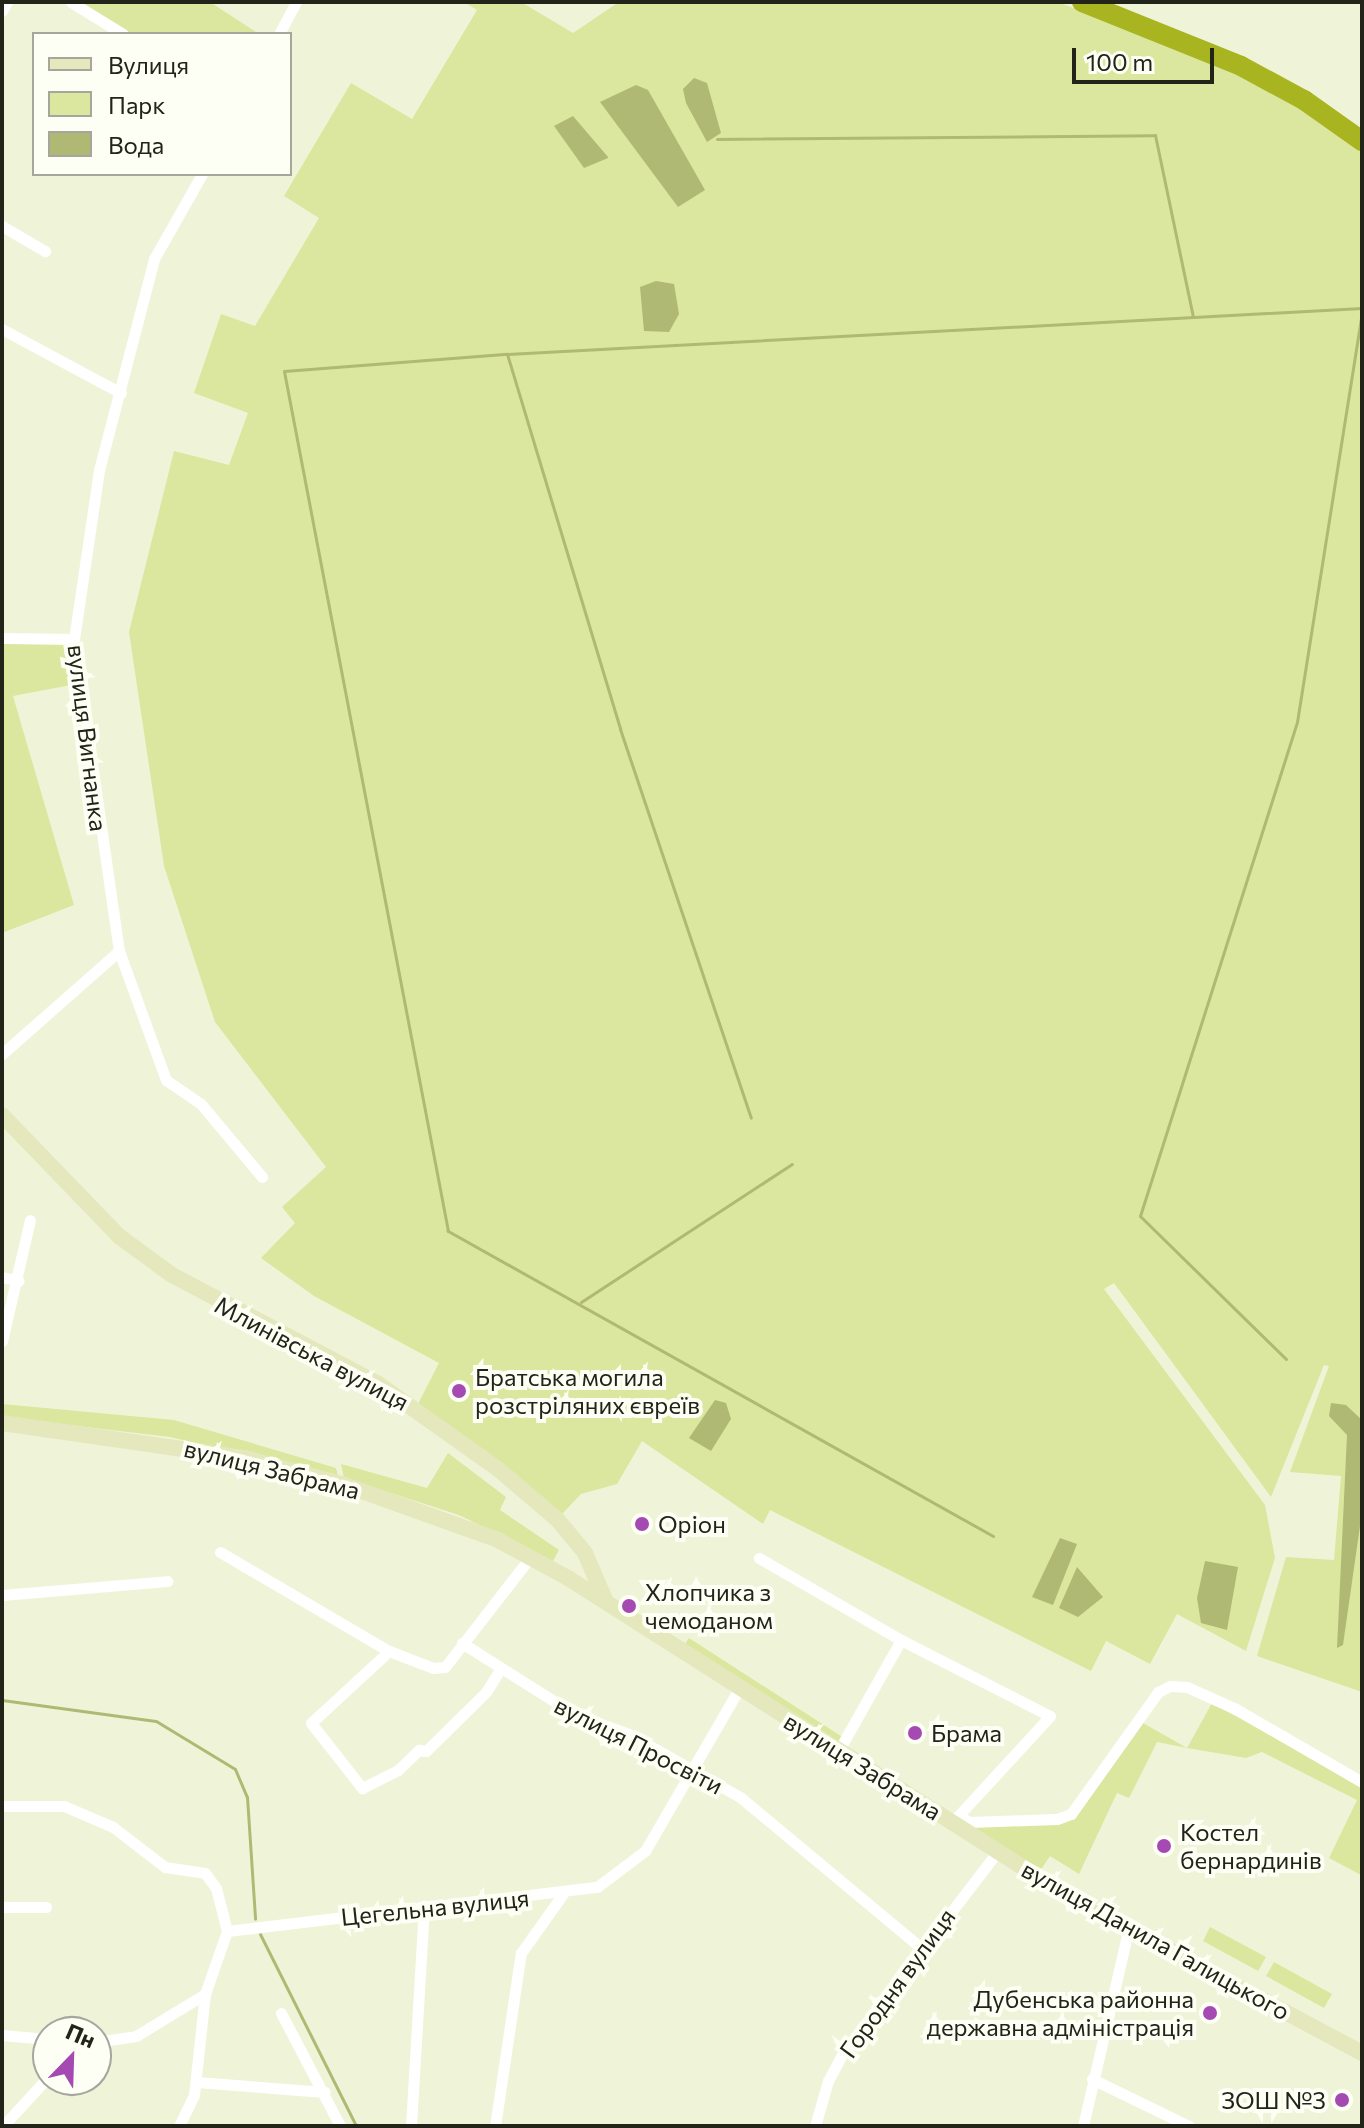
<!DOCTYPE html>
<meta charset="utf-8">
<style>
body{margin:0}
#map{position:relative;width:1364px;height:2128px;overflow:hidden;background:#eff4d9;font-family:Commissioner,sans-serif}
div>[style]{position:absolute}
.green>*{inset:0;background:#dbe69e}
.water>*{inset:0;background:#b0b973}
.stream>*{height:3px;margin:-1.5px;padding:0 1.5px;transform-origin:1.5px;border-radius:1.5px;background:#b0b973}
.street>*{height:11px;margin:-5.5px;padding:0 5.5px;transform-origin:5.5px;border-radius:5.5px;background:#fff}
.secondary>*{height:16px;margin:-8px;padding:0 8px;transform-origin:8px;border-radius:8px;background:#e5e8bc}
.highway>*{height:20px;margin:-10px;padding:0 10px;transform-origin:10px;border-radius:10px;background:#a8b420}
.dots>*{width:22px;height:22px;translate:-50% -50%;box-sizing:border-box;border:4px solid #fdfff4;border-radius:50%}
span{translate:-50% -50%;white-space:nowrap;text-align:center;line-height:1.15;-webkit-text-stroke:8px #fdfff4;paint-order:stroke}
.street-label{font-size:24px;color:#22241a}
.poi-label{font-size:24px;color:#22241a}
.left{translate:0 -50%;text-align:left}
.right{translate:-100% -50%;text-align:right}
.frame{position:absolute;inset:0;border:4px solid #22241a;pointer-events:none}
.legend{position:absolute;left:32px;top:32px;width:260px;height:144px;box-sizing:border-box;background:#fdfff4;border:2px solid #a5a79d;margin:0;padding:10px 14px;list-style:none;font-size:24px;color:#22241a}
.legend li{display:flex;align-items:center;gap:16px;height:40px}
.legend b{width:40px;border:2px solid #a5a79d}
.north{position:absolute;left:32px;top:2016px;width:80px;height:80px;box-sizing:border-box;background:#fdfff4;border:2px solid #a5a79d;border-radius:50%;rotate:23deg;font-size:22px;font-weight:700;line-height:32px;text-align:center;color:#22241a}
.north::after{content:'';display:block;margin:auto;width:28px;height:36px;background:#a549b3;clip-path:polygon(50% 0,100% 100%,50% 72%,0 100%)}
.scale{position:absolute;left:1072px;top:48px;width:142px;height:36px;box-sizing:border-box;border:4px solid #22241a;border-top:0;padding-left:10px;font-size:24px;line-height:28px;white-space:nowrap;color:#22241a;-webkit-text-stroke:6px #fdfff4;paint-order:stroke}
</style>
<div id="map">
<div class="green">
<i style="clip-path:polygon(77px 2px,210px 2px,259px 34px,129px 34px)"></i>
<i style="clip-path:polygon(464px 2px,521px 2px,573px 33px,619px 2px,1058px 2px,1238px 73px,1300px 107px,1362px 150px,1362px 1692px,1257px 1656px,1286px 1557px,1334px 1560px,1341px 1476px,1290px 1472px,1329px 1366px,1324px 1365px,1271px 1497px,1114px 1283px,1104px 1289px,1265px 1505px,1275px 1558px,1246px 1651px,1177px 1614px,1150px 1664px,1106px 1641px,1091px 1671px,770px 1510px,763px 1524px,642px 1441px,617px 1484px,581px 1494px,560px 1516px,418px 1404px,439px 1363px,314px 1296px,261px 1258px,295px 1223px,282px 1207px,326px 1167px,215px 1022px,164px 866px,129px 632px,174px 451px,229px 465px,248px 413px,194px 393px,221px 314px,255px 326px,319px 218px,284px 196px,351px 83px,412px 119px,477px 10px)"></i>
<i style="clip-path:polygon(2px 644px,70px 644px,76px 684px,13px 696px,74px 905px,2px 933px)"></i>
<i style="clip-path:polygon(2px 1404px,174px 1420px,336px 1468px,338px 1476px,170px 1437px,2px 1417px)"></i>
<i style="clip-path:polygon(448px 1453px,506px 1497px,500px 1510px,559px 1550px,553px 1561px,459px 1515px,344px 1478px,341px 1464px,427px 1488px)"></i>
<i style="clip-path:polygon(689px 1638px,844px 1738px,841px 1743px,685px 1644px)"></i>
<i style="clip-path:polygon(1212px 1703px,1362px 1787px,1361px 1875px,1329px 1858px,1357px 1800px,1262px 1752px,1246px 1758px,1187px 1748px,1157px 1742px,1129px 1798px,1117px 1793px,1079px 1874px,1050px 1856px,1040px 1871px,971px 1826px,1074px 1818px,1143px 1723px,1187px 1748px)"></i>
<i style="clip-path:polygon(1210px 1927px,1266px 1957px,1258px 1971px,1203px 1941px)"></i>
<i style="clip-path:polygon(1274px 1962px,1332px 1994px,1324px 2008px,1266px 1976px)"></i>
</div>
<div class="water">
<i style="clip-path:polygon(694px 78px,707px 83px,721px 133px,707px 142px,686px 103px,683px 89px)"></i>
<i style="clip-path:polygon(636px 85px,648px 90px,705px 190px,678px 207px,600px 102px)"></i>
<i style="clip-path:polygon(573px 116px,608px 157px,608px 158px,584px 168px,554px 126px)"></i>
<i style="clip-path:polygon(656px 281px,674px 284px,679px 314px,669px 332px,644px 331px,640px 287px)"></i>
<i style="clip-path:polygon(715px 1400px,726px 1403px,731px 1419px,711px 1451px,689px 1438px)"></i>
<i style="clip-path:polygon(1331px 1403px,1346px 1405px,1362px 1420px,1362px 1512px,1343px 1645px,1337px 1648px,1347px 1435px,1329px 1416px)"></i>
<i style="clip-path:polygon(1060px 1538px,1077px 1544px,1053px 1605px,1032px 1597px)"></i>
<i style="clip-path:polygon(1205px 1561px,1238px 1567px,1227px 1630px,1201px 1623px,1197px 1598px)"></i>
<i style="clip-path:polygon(1077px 1567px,1103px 1597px,1078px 1617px,1059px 1608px)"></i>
</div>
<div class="stream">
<i style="left:717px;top:139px;width:438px;rotate:-0.5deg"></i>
<i style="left:1155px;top:135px;width:186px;rotate:78.2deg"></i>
<i style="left:507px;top:354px;width:392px;rotate:73.2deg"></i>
<i style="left:620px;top:729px;width:410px;rotate:71.4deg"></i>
<i style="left:581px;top:1302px;width:252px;rotate:-33.2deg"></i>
<i style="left:1286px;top:1359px;width:204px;rotate:-135.6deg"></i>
<i style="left:1140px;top:1216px;width:518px;rotate:-72.37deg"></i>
<i style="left:1297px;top:722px;width:417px;rotate:-81deg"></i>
<i style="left:993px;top:1536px;width:625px;rotate:-150.77deg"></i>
<i style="left:448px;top:1231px;width:875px;rotate:-100.8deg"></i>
<i style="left:284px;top:371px;width:224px;rotate:-4.4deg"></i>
<i style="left:507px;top:354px;width:856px;rotate:-3.08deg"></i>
<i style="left:2px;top:1700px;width:155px;rotate:7.8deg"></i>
<i style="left:156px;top:1721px;width:92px;rotate:31.3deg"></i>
<i style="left:235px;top:1769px;width:30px;rotate:67deg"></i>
<i style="left:247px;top:1797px;width:122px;rotate:86.2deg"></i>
<i style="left:260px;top:1934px;width:215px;rotate:63.4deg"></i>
</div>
<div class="street">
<i style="left:71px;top:2px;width:61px;rotate:31.6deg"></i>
<i style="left:2px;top:11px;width:10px;rotate:-61deg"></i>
<i style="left:279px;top:34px;width:36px;rotate:-62deg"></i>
<i style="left:202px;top:174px;width:98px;rotate:119.5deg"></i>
<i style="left:154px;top:259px;width:218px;rotate:104.6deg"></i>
<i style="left:99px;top:470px;width:171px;rotate:98.4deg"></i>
<i style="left:74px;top:639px;width:315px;rotate:81.8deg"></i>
<i style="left:119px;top:951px;width:137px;rotate:70deg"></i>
<i style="left:166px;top:1080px;width:42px;rotate:34.4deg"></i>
<i style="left:201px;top:1104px;width:95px;rotate:50.1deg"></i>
<i style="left:2px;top:226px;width:50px;rotate:30.2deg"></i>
<i style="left:2px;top:329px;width:135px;rotate:28.3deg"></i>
<i style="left:2px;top:638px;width:72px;rotate:0.8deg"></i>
<i style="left:2px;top:1054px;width:156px;rotate:-41.4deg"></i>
<i style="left:2px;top:1277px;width:17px;rotate:13deg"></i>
<i style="left:2px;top:1341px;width:124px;rotate:-77deg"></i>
<i style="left:220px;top:1552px;width:196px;rotate:30.4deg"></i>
<i style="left:389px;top:1651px;width:47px;rotate:21.1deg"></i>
<i style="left:433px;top:1668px;width:12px;rotate:-5deg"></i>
<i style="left:445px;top:1667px;width:140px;rotate:-52.2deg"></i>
<i style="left:759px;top:1558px;width:164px;rotate:30deg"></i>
<i style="left:901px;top:1640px;width:167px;rotate:27deg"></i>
<i style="left:1050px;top:1716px;width:136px;rotate:132.6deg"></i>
<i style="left:2px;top:1595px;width:166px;rotate:-4.8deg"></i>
<i style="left:462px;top:1643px;width:135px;rotate:32.3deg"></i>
<i style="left:576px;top:1715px;width:56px;rotate:19.7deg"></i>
<i style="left:629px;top:1734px;width:128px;rotate:29.6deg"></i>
<i style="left:740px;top:1797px;width:234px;rotate:39.8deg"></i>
<i style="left:389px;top:1651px;width:106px;rotate:137.3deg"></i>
<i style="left:311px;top:1723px;width:83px;rotate:51.9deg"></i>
<i style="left:362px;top:1788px;width:40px;rotate:-26.6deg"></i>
<i style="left:398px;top:1770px;width:29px;rotate:-44deg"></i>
<i style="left:419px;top:1750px;width:7px;rotate:8deg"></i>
<i style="left:426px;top:1751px;width:84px;rotate:-44.5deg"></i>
<i style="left:486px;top:1692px;width:26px;rotate:-58deg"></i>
<i style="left:839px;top:1750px;width:126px;rotate:-60.6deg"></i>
<i style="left:2px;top:1806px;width:62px"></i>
<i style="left:64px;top:1806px;width:53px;rotate:23.2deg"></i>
<i style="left:113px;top:1827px;width:66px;rotate:37.6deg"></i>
<i style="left:165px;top:1867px;width:40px;rotate:8.5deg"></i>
<i style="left:205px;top:1873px;width:19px;rotate:54deg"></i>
<i style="left:216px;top:1888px;width:44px;rotate:75.7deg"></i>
<i style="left:953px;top:1822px;width:8px;rotate:-50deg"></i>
<i style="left:958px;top:1816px;width:13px;rotate:27deg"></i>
<i style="left:970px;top:1822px;width:87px;rotate:-2deg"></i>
<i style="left:1057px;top:1819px;width:15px;rotate:-20deg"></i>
<i style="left:1071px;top:1814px;width:150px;rotate:-54.5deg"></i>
<i style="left:1158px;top:1692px;width:13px;rotate:-27deg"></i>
<i style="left:1170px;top:1686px;width:17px;rotate:3deg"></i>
<i style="left:1187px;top:1687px;width:54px;rotate:24.2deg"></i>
<i style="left:1236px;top:1709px;width:146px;rotate:30.1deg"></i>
<i style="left:2px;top:1907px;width:44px"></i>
<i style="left:227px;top:1931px;width:373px;rotate:-6.8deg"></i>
<i style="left:597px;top:1887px;width:60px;rotate:-36.9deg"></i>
<i style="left:645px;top:1851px;width:190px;rotate:-59.9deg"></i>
<i style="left:281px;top:2013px;width:127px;rotate:62.4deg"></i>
<i style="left:2px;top:2035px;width:46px;rotate:5deg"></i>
<i style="left:96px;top:2042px;width:40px;rotate:-8.5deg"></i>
<i style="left:136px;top:2036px;width:81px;rotate:-31.3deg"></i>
<i style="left:1092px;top:2079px;width:108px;rotate:25.9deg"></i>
<i style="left:196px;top:2082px;width:129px;rotate:4.4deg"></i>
<i style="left:3px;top:2126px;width:67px;rotate:-47.4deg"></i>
<i style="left:179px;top:2126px;width:34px;rotate:-64deg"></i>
<i style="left:194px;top:2095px;width:102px;rotate:-83.8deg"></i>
<i style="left:205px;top:1994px;width:67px;rotate:-70.8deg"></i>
<i style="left:411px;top:2126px;width:221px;rotate:-86.6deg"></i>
<i style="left:495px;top:2126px;width:175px;rotate:-81.5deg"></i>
<i style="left:521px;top:1953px;width:72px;rotate:-54.6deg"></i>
<i style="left:815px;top:2126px;width:47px;rotate:-73.9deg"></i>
<i style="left:828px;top:2081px;width:32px;rotate:-62deg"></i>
<i style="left:843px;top:2053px;width:255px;rotate:-52.5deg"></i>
<i style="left:1083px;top:2126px;width:204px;rotate:-77deg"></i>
</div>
<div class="secondary">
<i style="left:2px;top:1115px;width:170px;rotate:46deg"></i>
<i style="left:120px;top:1237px;width:64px;rotate:36.2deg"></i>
<i style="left:172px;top:1275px;width:232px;rotate:27.8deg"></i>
<i style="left:377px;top:1383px;width:148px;rotate:35.4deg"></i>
<i style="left:498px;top:1469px;width:77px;rotate:40.3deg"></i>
<i style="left:557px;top:1519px;width:44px;rotate:50.5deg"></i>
<i style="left:585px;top:1553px;width:53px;rotate:66.8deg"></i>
<i style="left:2px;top:1423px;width:246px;rotate:8.2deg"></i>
<i style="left:245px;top:1458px;width:100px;rotate:15deg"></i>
<i style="left:342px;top:1484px;width:164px;rotate:19.7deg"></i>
<i style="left:496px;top:1539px;width:82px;rotate:28.4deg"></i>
<i style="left:568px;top:1578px;width:593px;rotate:32.46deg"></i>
<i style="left:1068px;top:1896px;width:333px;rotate:28.1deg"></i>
</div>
<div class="highway">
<i style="left:1082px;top:2px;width:171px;rotate:21.9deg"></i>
<i style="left:1241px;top:66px;width:72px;rotate:28.4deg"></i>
<i style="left:1304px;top:100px;width:71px;rotate:35.3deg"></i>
</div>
<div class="dots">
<i style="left:459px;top:1391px;background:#a549b3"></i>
<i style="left:642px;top:1524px;background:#a549b3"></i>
<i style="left:629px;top:1606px;background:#a549b3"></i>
<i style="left:915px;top:1733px;background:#a549b3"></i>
<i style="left:1164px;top:1846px;background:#a549b3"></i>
<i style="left:1210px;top:2013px;background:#a549b3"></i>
<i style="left:1342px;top:2100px;background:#a549b3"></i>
</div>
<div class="street-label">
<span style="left:88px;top:738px;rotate:83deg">вулиця Вигнанка</span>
<span style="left:312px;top:1353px;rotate:28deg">Млинівська вулиця</span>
<span style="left:272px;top:1469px;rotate:14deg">вулиця Забрама</span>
<span style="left:639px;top:1745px;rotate:27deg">вулиця Просвіти</span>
<span style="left:863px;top:1766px;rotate:32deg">вулиця Забрама</span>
<span style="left:435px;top:1907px;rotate:-6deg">Цегельна вулиця</span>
<span style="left:1156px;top:1940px;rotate:29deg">вулиця Данила Галицького</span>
<span style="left:897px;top:1983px;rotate:-54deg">Городня вулиця</span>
</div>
<div class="poi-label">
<span class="left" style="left:475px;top:1391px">Братська могила<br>розстріляних євреїв</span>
<span class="left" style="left:658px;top:1524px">Оріон</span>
<span class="left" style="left:645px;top:1606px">Хлопчика з<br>чемоданом</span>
<span class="left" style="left:931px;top:1733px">Брама</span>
<span class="left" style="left:1180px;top:1846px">Костел<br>бернардинів</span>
<span class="right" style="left:1194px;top:2013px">Дубенська районна<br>державна адміністрація</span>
<span class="right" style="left:1326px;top:2100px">ЗОШ №3</span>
</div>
<div class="frame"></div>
<ul class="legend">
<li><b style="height:10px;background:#e5e8bc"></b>Вулиця</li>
<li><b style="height:22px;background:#dbe69e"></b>Парк</li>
<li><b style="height:22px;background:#b0b973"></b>Вода</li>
</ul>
<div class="north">Пн</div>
<div class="scale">100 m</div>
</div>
